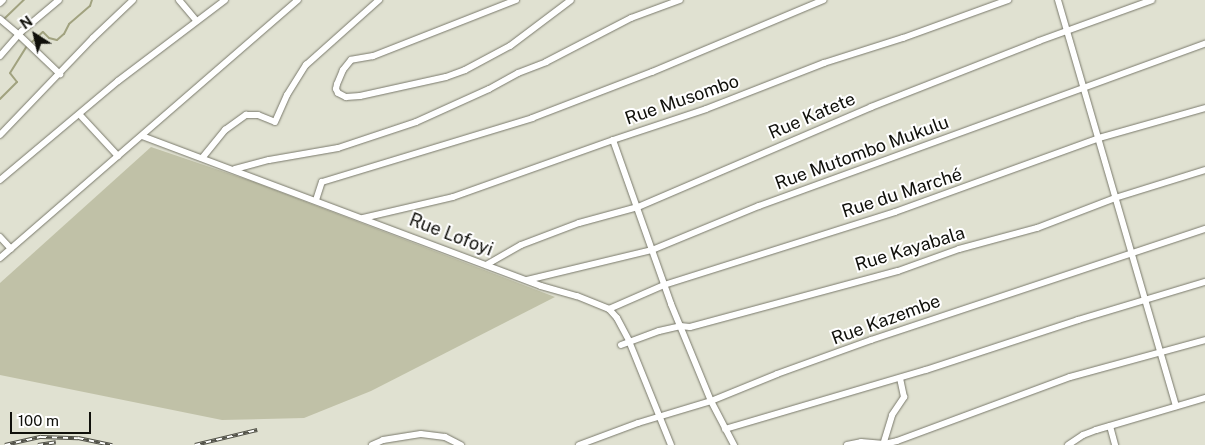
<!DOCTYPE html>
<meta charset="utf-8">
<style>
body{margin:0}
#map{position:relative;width:1205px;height:445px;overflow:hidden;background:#e0e1d1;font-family:"Public Sans",sans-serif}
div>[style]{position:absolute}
.green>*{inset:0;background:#c0c1a7}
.stream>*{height:2px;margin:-1px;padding:0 1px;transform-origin:1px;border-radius:1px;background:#a1a27f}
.roads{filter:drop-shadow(0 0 1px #79796b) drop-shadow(0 0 1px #79796b)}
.street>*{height:6px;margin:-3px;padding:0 3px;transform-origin:3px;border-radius:3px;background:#fff}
.rail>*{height:4px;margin-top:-2px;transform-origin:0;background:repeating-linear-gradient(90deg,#fff 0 5.5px,#515148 0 11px);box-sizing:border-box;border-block:1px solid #515148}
span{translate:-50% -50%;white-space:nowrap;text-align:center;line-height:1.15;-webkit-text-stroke:4px #fff;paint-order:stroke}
.street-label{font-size:18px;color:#10100b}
.north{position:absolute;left:10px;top:10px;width:50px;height:50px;-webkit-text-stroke:4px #fff;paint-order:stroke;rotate:325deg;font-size:14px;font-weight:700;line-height:20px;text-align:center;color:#10100b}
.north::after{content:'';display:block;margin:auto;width:18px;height:22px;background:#10100b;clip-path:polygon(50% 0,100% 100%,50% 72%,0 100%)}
.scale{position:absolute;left:10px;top:412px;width:81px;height:22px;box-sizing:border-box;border:2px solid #10100b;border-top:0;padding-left:6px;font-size:15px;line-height:18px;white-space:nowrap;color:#10100b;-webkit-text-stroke:4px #fff;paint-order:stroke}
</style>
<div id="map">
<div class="green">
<i style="clip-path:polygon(151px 147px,254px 182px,555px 297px,371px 391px,304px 418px,222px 420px,0 375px,0 283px)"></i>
</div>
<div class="stream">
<i style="left:4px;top:19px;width:28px;rotate:-44deg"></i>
<i style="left:31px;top:43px;width:16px;rotate:-43deg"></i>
<i style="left:43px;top:32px;width:8px;rotate:45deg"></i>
<i style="left:49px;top:38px;width:8px;rotate:14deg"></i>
<i style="left:57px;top:40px;width:9px;rotate:-41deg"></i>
<i style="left:64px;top:34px;width:11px;rotate:-63deg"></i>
<i style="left:69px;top:24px;width:28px;rotate:-41deg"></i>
<i style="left:90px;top:6px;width:6px;rotate:-72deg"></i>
<i style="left:0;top:99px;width:24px;rotate:-45deg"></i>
<i style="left:17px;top:82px;width:11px;rotate:-128deg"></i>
<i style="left:10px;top:73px;width:32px;rotate:-58deg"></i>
</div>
<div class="roads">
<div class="street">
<i style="left:179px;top:0;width:26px;rotate:50deg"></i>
<i style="left:516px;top:0;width:154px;rotate:158.6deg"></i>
<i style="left:373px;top:56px;width:22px;rotate:170deg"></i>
<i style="left:351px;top:60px;width:13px;rotate:129deg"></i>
<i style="left:343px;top:70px;width:15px;rotate:113deg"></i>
<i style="left:337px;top:84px;width:5px;rotate:101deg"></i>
<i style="left:336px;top:89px;width:4px;rotate:63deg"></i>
<i style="left:338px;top:93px;width:9px;rotate:27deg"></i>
<i style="left:346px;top:97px;width:14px;rotate:-4deg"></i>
<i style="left:360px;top:96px;width:88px;rotate:-12.5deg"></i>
<i style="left:446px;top:77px;width:20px;rotate:-20deg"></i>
<i style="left:465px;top:70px;width:51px;rotate:-28.1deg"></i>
<i style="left:510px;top:46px;width:76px;rotate:-37deg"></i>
<i style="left:1058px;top:0;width:423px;rotate:73.8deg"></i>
<i style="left:0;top:3px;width:4px;rotate:-45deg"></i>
<i style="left:0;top:19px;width:25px;rotate:40deg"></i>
<i style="left:19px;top:35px;width:57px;rotate:43.6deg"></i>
<i style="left:0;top:56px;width:33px;rotate:-49deg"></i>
<i style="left:22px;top:31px;width:48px;rotate:-40deg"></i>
<i style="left:80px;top:115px;width:56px;rotate:47.2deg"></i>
<i style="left:0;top:135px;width:134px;rotate:-46.2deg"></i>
<i style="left:93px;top:38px;width:55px;rotate:-43.5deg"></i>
<i style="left:142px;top:136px;width:426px;rotate:20.6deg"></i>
<i style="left:541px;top:286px;width:37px;rotate:16deg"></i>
<i style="left:577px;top:296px;width:35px;rotate:22deg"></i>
<i style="left:609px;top:309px;width:12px;rotate:48deg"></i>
<i style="left:617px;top:318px;width:26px;rotate:62deg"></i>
<i style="left:629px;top:341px;width:112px;rotate:68deg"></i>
<i style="left:613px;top:140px;width:174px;rotate:70.5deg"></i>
<i style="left:671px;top:304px;width:105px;rotate:67.6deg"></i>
<i style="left:711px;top:401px;width:50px;rotate:62.4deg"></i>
<i style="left:203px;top:157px;width:35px;rotate:-51deg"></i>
<i style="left:225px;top:130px;width:26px;rotate:-36deg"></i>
<i style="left:246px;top:115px;width:12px"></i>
<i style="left:258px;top:115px;width:18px;rotate:22deg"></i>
<i style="left:275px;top:122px;width:30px;rotate:-66deg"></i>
<i style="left:287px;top:95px;width:36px;rotate:-58deg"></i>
<i style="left:306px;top:65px;width:98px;rotate:-41.7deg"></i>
<i style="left:235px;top:169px;width:35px;rotate:-15deg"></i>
<i style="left:269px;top:160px;width:70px;rotate:-9.9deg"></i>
<i style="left:338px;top:148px;width:82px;rotate:-18.4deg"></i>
<i style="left:416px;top:122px;width:80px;rotate:-24.3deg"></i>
<i style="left:489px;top:89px;width:33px;rotate:-29deg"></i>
<i style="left:518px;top:73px;width:30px;rotate:-21deg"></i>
<i style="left:546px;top:62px;width:96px;rotate:-27.4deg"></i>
<i style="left:631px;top:18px;width:52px;rotate:-20.2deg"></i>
<i style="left:0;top:180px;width:154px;rotate:-40deg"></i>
<i style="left:118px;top:81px;width:134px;rotate:-37.1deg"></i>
<i style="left:316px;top:200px;width:19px;rotate:-72deg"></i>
<i style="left:322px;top:182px;width:220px;rotate:-16.9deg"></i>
<i style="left:532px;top:118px;width:129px;rotate:-21deg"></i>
<i style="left:652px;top:72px;width:186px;rotate:-22.8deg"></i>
<i style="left:363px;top:218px;width:92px;rotate:-13.1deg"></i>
<i style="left:453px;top:197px;width:170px;rotate:-19.6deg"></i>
<i style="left:613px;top:140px;width:98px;rotate:-18.4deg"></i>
<i style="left:706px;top:109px;width:127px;rotate:-21.3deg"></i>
<i style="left:824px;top:63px;width:83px;rotate:-17.6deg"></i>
<i style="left:903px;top:38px;width:112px;rotate:-19.9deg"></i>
<i style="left:0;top:237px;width:16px;rotate:47deg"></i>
<i style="left:0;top:258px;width:394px;rotate:-40.9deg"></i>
<i style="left:486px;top:265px;width:40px;rotate:-29.7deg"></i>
<i style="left:521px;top:245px;width:62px;rotate:-20.8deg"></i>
<i style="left:579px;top:223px;width:61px;rotate:-15.2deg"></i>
<i style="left:638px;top:207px;width:254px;rotate:-23.2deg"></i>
<i style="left:871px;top:107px;width:180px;rotate:-21.4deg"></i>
<i style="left:1039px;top:41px;width:120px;rotate:-19.9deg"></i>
<i style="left:527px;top:280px;width:129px;rotate:-13.5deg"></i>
<i style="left:652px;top:250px;width:116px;rotate:-22.4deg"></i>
<i style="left:759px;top:206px;width:475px;rotate:-20deg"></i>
<i style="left:609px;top:309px;width:60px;rotate:-23.6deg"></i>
<i style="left:664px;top:285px;width:242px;rotate:-17.5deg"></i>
<i style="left:895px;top:212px;width:217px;rotate:-19.9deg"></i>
<i style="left:1099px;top:138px;width:110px;rotate:-15.8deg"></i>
<i style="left:621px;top:345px;width:40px;rotate:-20.2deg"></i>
<i style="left:659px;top:331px;width:22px;rotate:-13deg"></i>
<i style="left:680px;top:326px;width:10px;rotate:6deg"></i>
<i style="left:690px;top:327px;width:215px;rotate:-15.1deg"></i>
<i style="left:898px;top:271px;width:65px;rotate:-19.8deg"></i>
<i style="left:959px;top:249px;width:81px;rotate:-15.1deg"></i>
<i style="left:1037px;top:228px;width:84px;rotate:-21deg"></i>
<i style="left:1115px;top:198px;width:94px;rotate:-17.3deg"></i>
<i style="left:1110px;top:426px;width:20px;rotate:75deg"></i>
<i style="left:725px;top:429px;width:209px;rotate:-16.4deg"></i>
<i style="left:926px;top:370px;width:160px;rotate:-18.2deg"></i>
<i style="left:1078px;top:320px;width:133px;rotate:-16.7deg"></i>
<i style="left:372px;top:445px;width:12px;rotate:-24deg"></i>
<i style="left:383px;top:440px;width:38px;rotate:-9deg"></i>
<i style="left:421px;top:434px;width:24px;rotate:7deg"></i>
<i style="left:445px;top:437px;width:18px;rotate:27deg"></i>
<i style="left:579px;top:445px;width:63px;rotate:-20.4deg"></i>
<i style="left:638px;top:423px;width:76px;rotate:-16.8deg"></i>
<i style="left:711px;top:401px;width:71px;rotate:-22.2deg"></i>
<i style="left:777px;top:374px;width:100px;rotate:-19.9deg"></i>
<i style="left:871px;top:340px;width:352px;rotate:-18.4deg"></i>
<i style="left:847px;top:445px;width:14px;rotate:-12deg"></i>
<i style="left:861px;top:442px;width:23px;rotate:5deg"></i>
<i style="left:884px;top:444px;width:13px;rotate:-13deg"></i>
<i style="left:897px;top:441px;width:184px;rotate:-20.3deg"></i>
<i style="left:1070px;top:377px;width:140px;rotate:-15.3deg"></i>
<i style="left:883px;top:445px;width:31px;rotate:-73deg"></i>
<i style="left:892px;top:415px;width:22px;rotate:-56deg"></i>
<i style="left:904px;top:397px;width:19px;rotate:-102deg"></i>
<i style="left:1068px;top:445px;width:18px;rotate:-34deg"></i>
<i style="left:1083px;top:435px;width:14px;rotate:-21deg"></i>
<i style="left:1096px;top:430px;width:114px;rotate:-16.4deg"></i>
</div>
</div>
<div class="rail">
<i style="left:5px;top:445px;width:37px;rotate:-13deg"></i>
<i style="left:41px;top:437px;width:37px;rotate:2deg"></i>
<i style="left:78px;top:438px;width:35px;rotate:12deg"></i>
<i style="left:38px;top:445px;width:18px;rotate:-9deg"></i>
<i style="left:195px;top:445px;width:64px;rotate:-13.6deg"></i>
</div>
<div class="street-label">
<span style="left:682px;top:100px;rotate:-19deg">Rue Musombo</span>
<span style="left:812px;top:116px;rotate:-23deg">Rue Katete</span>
<span style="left:862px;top:153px;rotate:-20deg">Rue Mutombo Mukulu</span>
<span style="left:902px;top:193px;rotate:-18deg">Rue du Marché</span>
<span style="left:451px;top:235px;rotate:21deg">Rue Lofoyi</span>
<span style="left:910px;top:249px;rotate:-17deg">Rue Kayabala</span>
<span style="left:886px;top:320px;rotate:-20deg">Rue Kazembe</span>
</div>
<div class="north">N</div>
<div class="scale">100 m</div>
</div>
